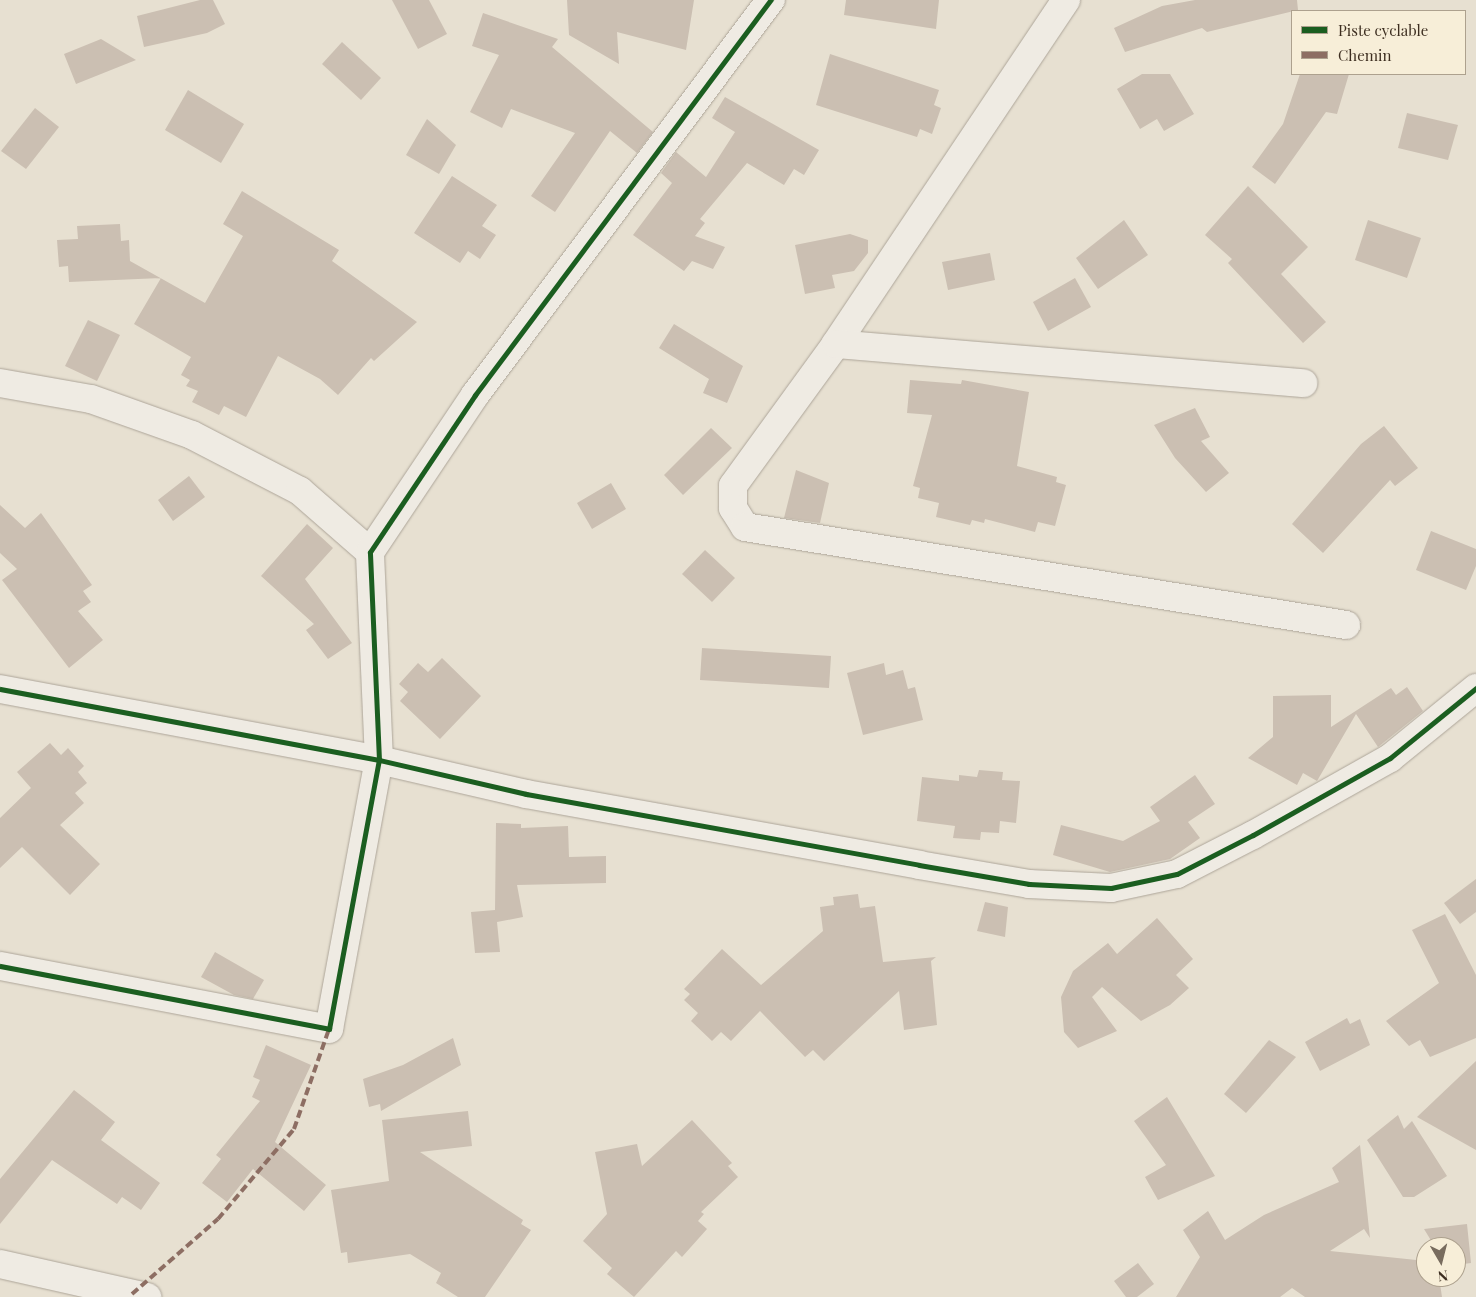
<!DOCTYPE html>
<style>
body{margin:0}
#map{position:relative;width:1476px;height:1297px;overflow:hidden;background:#e7e0d1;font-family:"Playfair Display",serif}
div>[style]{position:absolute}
.building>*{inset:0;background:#cbbfb2}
.roads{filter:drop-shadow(0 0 1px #ada599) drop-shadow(0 0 1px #ada599)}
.minor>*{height:28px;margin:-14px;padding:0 14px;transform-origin:14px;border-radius:14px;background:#efebe3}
.quiet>*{height:4px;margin-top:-2px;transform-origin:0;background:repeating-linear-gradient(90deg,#8d6e63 0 8px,transparent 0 12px)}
.cycleway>*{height:5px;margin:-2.5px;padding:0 2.5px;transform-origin:2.5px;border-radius:2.5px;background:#1b5e20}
span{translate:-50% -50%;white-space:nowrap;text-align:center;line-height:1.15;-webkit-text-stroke:4.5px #f7eed8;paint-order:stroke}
.legend{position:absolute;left:1291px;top:10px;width:175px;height:65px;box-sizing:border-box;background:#f7eed8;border:1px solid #ada18e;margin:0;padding:6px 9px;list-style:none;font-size:15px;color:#3d2e20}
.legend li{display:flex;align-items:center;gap:10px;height:25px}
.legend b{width:25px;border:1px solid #ada18e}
.north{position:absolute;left:1416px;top:1237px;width:50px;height:50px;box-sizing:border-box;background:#f7eed8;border:1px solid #ada18e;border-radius:50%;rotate:172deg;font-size:14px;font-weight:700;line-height:20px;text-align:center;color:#3d2e20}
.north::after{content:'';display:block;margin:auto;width:18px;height:22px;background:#786c5e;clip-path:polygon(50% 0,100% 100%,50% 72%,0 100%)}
</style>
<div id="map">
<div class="building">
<i style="clip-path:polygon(200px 0,213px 0,225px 24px,207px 33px,144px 47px,137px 16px)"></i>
<i style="clip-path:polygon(392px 0,429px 0,447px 34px,418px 49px)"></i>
<i style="clip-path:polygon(567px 0,694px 0,686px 50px,617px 32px,619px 64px,569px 35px)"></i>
<i style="clip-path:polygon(846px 0,939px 0,936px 29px,844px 15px)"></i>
<i style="clip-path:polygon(1195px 0,1297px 0,1298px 10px,1207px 32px,1202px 28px,1125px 52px,1114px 28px,1162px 6px)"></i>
<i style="clip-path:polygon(483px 13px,558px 39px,552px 47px,653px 132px,637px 153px,610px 131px,555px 212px,531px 196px,575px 133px,511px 109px,502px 128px,470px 112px,499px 55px,472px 46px)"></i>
<i style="clip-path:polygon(101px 39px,136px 60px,76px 84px,64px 54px)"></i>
<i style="clip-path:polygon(342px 42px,381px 78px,361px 100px,322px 64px)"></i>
<i style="clip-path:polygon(830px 54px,939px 90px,934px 105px,941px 108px,932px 134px,920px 129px,917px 137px,816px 105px)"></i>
<i style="clip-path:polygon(1142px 74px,1170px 74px,1194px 114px,1164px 131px,1157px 119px,1140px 129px,1117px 89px)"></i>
<i style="clip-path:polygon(1300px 74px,1349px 74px,1337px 114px,1326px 112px,1275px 184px,1252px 167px,1283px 124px)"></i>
<i style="clip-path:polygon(188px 90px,244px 124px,221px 163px,165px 130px)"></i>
<i style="clip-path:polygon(725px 97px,819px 150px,804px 175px,794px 169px,784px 185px,747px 163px,700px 219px,705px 223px,695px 236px,725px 247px,713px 269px,692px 261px,684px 271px,633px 235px,672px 183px,661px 173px,676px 152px,706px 177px,735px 132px,712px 118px)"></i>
<i style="clip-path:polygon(35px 108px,59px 127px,26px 169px,1px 151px)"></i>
<i style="clip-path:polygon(1407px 113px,1458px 125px,1448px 160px,1398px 148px)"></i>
<i style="clip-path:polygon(427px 119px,456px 145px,439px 174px,406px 155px)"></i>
<i style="clip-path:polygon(452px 176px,497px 205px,482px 226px,496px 235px,480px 259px,468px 251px,460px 263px,414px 233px)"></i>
<i style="clip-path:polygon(1248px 186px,1308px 247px,1281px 274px,1326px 322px,1303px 343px,1228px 263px,1232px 259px,1205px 235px)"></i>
<i style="clip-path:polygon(242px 191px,339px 250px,332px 261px,417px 322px,374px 361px,371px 358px,338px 395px,320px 379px,278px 356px,246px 417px,224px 406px,219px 415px,192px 402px,198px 391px,186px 386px,190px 380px,181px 375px,191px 357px,134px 324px,161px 278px,69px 282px,68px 266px,59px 267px,57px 240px,78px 239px,77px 226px,120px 224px,121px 241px,129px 240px,130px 261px,205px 303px,243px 236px,223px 224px)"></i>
<i style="clip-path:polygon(1124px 220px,1148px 255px,1098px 289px,1076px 258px)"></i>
<i style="clip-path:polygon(1368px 220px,1421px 238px,1407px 278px,1355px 260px)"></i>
<i style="clip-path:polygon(850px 234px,868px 240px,868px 253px,854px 271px,832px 275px,835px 288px,805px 294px,795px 245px)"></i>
<i style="clip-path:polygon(990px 253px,995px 280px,948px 290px,942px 262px)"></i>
<i style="clip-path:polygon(1075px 278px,1091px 307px,1048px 331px,1033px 302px)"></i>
<i style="clip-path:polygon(88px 320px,120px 335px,97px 381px,65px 366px)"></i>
<i style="clip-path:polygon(674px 324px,743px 366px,727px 403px,703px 393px,709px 379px,659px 348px)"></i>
<i style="clip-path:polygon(910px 380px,961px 384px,962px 380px,1029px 392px,1017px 466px,1057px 477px,1056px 482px,1066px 485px,1055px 526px,1038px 522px,1035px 532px,985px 519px,984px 523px,972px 520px,970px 525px,936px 517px,939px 503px,918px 498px,920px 488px,913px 486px,932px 415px,907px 413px)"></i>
<i style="clip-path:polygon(1195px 408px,1210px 437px,1201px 441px,1229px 473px,1206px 492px,1175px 458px,1154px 425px)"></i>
<i style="clip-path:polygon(1384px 426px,1418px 468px,1395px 486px,1390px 480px,1323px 553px,1292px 524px,1361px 444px)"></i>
<i style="clip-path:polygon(711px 428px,732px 448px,683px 495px,664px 475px)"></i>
<i style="clip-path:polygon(796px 470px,829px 483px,820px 523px,784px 518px)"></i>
<i style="clip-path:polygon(189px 476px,205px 497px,173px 521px,158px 500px)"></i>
<i style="clip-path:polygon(611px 483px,626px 509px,592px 529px,577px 503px)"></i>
<i style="clip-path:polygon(0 505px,25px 528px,41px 513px,92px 585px,83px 591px,91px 602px,78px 611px,103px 640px,69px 668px,2px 580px,17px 569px,0 553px)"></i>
<i style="clip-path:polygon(307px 524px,333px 548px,305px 579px,352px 643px,328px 659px,306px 630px,314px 624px,261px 576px)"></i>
<i style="clip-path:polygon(1431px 531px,1476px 549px,1476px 566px,1466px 590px,1416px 570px)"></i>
<i style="clip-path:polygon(705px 550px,735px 578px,712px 602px,682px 574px)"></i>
<i style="clip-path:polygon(702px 648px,831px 656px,829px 688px,700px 680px)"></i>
<i style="clip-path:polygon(442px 658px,481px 696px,440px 739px,400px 701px,408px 692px,399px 684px,418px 663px,428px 672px)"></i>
<i style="clip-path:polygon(884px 663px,886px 675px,903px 670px,908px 689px,915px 687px,923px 720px,863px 735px,847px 673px)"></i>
<i style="clip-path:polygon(1407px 687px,1423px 711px,1378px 747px,1356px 714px,1317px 781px,1303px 773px,1297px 785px,1248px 758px,1273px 737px,1273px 696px,1331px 695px,1331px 727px,1391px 688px,1396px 695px)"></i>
<i style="clip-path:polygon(50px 743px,61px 755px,68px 748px,84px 766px,78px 772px,87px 783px,75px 793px,84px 803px,60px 825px,100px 864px,70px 895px,22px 847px,0 868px,0 818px,31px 788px,17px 772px)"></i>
<i style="clip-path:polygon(979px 770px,1003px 772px,1002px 780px,1020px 781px,1016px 823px,1000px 821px,999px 833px,981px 832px,980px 840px,953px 838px,955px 826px,917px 821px,922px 777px,959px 781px,959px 775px,977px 777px)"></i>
<i style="clip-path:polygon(1195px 775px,1215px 804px,1188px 822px,1200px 838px,1170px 859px,1110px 872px,1053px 855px,1061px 825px,1123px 841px,1160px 821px,1150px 807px)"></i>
<i style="clip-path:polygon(496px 823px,521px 824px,521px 828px,568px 826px,569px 857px,606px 856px,606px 883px,517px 885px,523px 917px,497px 922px,500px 952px,475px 953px,471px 912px,495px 910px)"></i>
<i style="clip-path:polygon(1476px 879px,1476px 912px,1460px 924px,1444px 903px)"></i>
<i style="clip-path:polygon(858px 894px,860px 908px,875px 906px,883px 962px,936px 957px,931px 961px,937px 1025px,904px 1030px,899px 991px,824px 1061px,813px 1050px,805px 1057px,760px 1011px,731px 1041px,721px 1032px,712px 1041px,691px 1021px,698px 1013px,684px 1000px,690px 994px,684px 989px,722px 949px,761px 985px,823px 931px,820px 907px,834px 905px,833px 897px)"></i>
<i style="clip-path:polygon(985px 902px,1008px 907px,1005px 937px,977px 931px)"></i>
<i style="clip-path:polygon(1445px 914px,1476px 975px,1476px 1038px,1430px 1057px,1420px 1040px,1409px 1046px,1386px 1021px,1439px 983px,1412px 930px)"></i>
<i style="clip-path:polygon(1157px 918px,1193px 959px,1176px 975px,1189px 988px,1170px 1005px,1141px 1021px,1102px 987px,1092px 997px,1117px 1031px,1078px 1048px,1064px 1032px,1061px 997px,1073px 971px,1108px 943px,1117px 954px)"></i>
<i style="clip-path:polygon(215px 952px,264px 980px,253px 999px,234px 995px,201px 977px)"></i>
<i style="clip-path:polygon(1347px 1018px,1350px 1024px,1360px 1019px,1370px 1045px,1320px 1071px,1305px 1042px)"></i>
<i style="clip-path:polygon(453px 1038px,461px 1065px,381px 1111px,380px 1104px,369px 1107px,363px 1079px,403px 1065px)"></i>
<i style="clip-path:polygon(1269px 1040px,1296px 1057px,1246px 1113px,1224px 1094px)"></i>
<i style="clip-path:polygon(266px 1045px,311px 1065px,275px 1142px,326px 1185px,304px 1211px,253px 1169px,227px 1202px,202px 1183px,221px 1159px,216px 1155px,260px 1101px,252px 1097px,260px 1080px,253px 1077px)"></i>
<i style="clip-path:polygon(1476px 1061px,1476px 1150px,1417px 1117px)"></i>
<i style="clip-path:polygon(74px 1090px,115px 1122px,101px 1140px,160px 1183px,141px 1210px,122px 1197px,117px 1204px,52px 1160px,0 1224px,0 1179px)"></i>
<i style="clip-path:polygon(1167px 1097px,1215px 1176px,1158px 1200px,1145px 1177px,1166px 1165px,1134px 1121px)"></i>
<i style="clip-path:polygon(468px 1111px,472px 1146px,420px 1152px,523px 1220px,521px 1224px,531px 1230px,485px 1297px,458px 1297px,436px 1283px,441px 1273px,410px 1254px,348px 1263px,347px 1252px,341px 1253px,331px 1190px,389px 1181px,382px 1120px)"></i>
<i style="clip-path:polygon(1398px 1115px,1404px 1129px,1412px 1121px,1447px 1176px,1414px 1197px,1403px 1197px,1367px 1140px)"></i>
<i style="clip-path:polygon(692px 1120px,732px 1163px,728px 1166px,738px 1177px,701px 1212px,704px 1214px,698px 1221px,707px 1229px,682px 1257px,676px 1251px,634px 1297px,607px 1274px,612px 1268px,583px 1241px,607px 1214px,595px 1152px,637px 1144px,642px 1166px)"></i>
<i style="clip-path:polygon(1360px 1145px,1370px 1238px,1364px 1229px,1330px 1251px,1426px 1261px,1426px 1277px,1439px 1277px,1442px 1297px,1305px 1297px,1292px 1288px,1280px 1297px,1176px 1297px,1200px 1257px,1183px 1230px,1208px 1211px,1225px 1240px,1264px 1215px,1339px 1182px,1332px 1168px)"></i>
<i style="clip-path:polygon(1467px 1224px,1471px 1263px,1456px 1265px,1456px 1247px,1435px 1247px,1424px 1229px)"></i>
<i style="clip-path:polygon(1138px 1263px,1154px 1284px,1137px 1297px,1126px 1297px,1114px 1281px)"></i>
</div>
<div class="roads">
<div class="minor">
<i style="left:1066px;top:0;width:414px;rotate:123.8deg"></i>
<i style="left:836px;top:344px;width:175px;rotate:126deg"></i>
<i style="left:733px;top:486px;width:22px;rotate:90deg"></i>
<i style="left:733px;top:508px;width:22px;rotate:58deg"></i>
<i style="left:745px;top:527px;width:609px;rotate:9.26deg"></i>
<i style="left:836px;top:344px;width:469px;rotate:4.8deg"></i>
<i style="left:0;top:383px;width:92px;rotate:10deg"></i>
<i style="left:91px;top:399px;width:107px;rotate:19.6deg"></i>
<i style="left:192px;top:435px;width:122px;rotate:27.4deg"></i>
<i style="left:300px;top:491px;width:93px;rotate:41.1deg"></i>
<i style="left:0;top:689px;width:386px;rotate:10.6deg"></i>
<i style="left:379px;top:760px;width:151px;rotate:13deg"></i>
<i style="left:526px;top:794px;width:399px;rotate:10.2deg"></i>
<i style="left:919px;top:865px;width:112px;rotate:9.8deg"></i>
<i style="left:1029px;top:884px;width:82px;rotate:2.8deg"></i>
<i style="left:1111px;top:888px;width:67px;rotate:-12deg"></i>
<i style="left:1177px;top:874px;width:85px;rotate:-27.2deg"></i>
<i style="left:1253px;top:835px;width:157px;rotate:-29.3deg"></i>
<i style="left:1390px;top:758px;width:111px;rotate:-39.1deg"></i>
<i style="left:0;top:966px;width:335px;rotate:10.8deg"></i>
<i style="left:329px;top:1029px;width:274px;rotate:-79.5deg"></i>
<i style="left:379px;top:760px;width:208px;rotate:-92.5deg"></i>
<i style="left:370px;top:552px;width:189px;rotate:-56.2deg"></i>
<i style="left:475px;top:395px;width:494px;rotate:-53.2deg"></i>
<i style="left:0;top:1264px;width:151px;rotate:12.7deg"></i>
</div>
</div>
<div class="quiet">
<i style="left:132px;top:1294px;width:114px;rotate:-41.1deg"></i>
<i style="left:218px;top:1219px;width:118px;rotate:-49.8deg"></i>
<i style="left:294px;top:1129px;width:106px;rotate:-70.7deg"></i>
</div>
<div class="cycleway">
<i style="left:0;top:689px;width:386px;rotate:10.6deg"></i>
<i style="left:379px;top:760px;width:151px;rotate:13deg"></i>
<i style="left:526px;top:794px;width:399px;rotate:10.2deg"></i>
<i style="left:919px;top:865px;width:112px;rotate:9.8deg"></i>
<i style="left:1029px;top:884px;width:82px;rotate:2.8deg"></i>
<i style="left:1111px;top:888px;width:67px;rotate:-12deg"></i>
<i style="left:1177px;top:874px;width:85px;rotate:-27.2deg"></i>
<i style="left:1253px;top:835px;width:157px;rotate:-29.3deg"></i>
<i style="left:1390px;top:758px;width:111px;rotate:-39.1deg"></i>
<i style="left:0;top:966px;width:335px;rotate:10.8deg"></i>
<i style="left:329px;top:1029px;width:274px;rotate:-79.5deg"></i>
<i style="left:379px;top:760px;width:208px;rotate:-92.5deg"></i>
<i style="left:370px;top:552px;width:189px;rotate:-56.2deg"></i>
<i style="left:475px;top:395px;width:494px;rotate:-53.2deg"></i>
</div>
<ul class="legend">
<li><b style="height:6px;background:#1b5e20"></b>Piste cyclable</li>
<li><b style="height:6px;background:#8d6e63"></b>Chemin</li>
</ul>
<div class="north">N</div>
</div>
